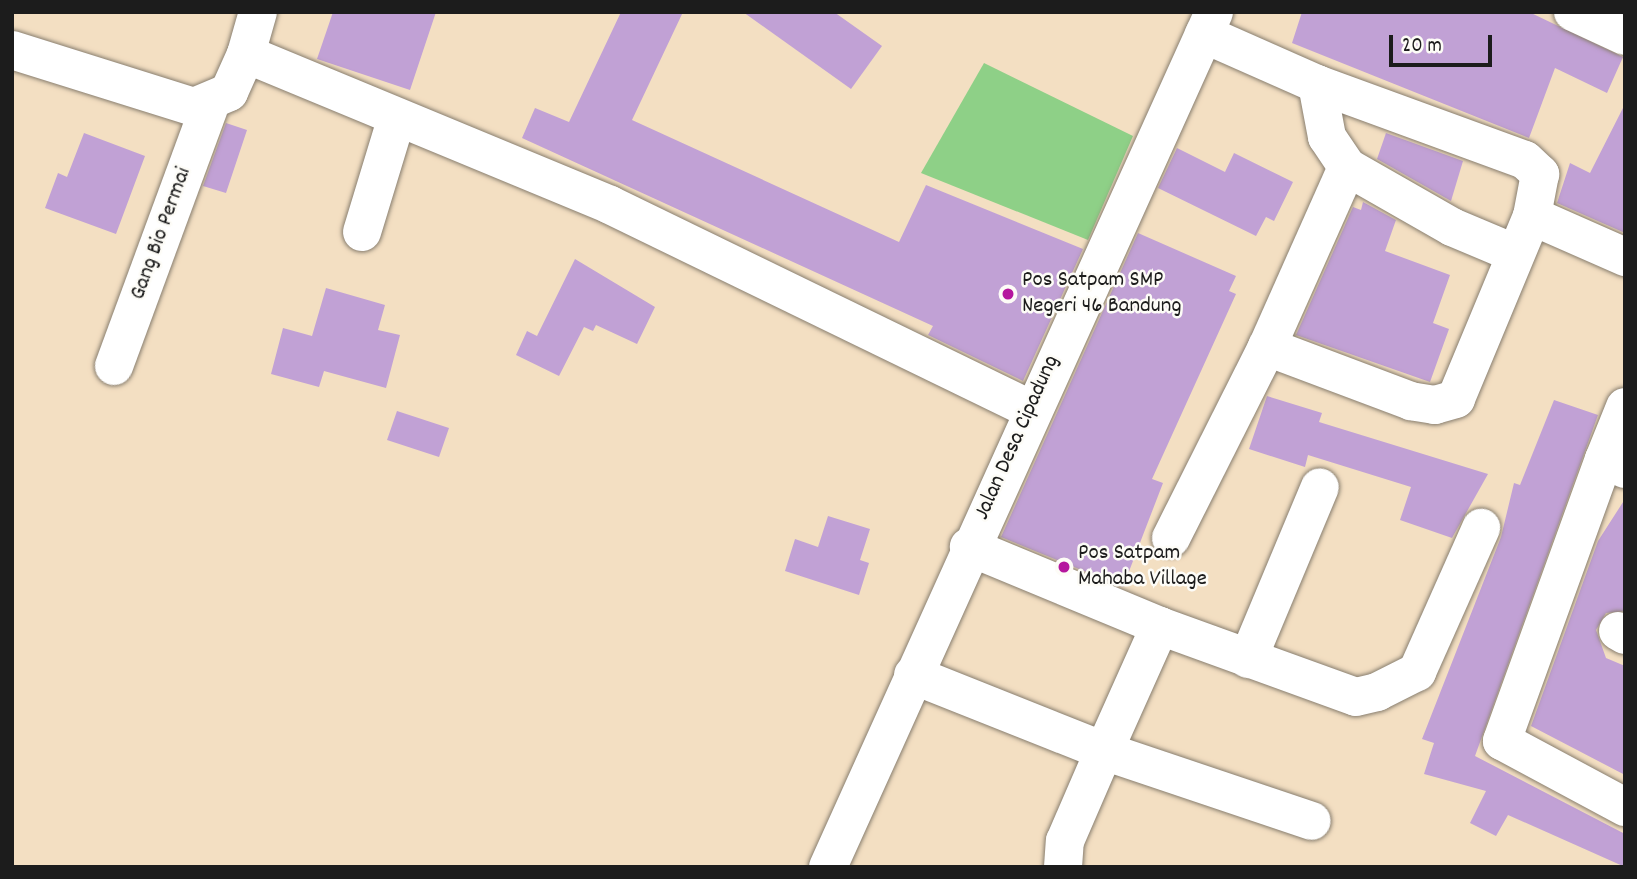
<!DOCTYPE html>
<style>
body{margin:0}
#map{position:relative;width:1637px;height:879px;overflow:hidden;background:#f3dfc2;font-family:Dekko,sans-serif}
div>[style]{position:absolute}
.green>*{inset:0;background:#8ed087}
.building>*{inset:0;background:#c1a1d5}
.roads{filter:drop-shadow(0 0 2px #887e6f) drop-shadow(0 0 2px #887e6f)}
.minor>*{height:38px;margin:-19px;padding:0 19px;transform-origin:19px;border-radius:19px;background:#fff}
.dots>*{width:19px;height:19px;translate:-50% -50%;box-sizing:border-box;border:4px solid #fdfcf7;border-radius:50%}
span{translate:-50% -50%;white-space:nowrap;text-align:center;line-height:1.15;-webkit-text-stroke:5px #fdfcf7;paint-order:stroke}
.street-label{font-size:23px;color:#1c1c1c}
.poi-label{font-size:23px;color:#1c1c1c}
.left{translate:0 -50%;text-align:left}
.frame{position:absolute;inset:0;border:14px solid #1c1c1c;pointer-events:none}
.scale{position:absolute;left:1389px;top:35px;width:103px;height:32px;box-sizing:border-box;border:4px solid #1c1c1c;border-top:0;padding-left:9px;font-size:21px;line-height:24px;white-space:nowrap;color:#1c1c1c;-webkit-text-stroke:5px #fdfcf7;paint-order:stroke}
</style>
<div id="map">
<div class="green">
<i style="clip-path:polygon(984px 63px,1133px 136px,1088px 240px,921px 173px)"></i>
</div>
<div class="building">
<i style="clip-path:polygon(333px 12px,436px 12px,410px 90px,317px 59px)"></i>
<i style="clip-path:polygon(621px 12px,683px 12px,632px 120px,899px 242px,926px 185px,1083px 249px,1023px 381px,928px 335px,933px 326px,522px 138px,535px 108px,569px 122px)"></i>
<i style="clip-path:polygon(743px 12px,834px 12px,882px 46px,851px 89px)"></i>
<i style="clip-path:polygon(1302px 12px,1529px 12px,1623px 57px,1607px 93px,1555px 68px,1529px 138px,1292px 43px)"></i>
<i style="clip-path:polygon(1625px 104px,1625px 233px,1557px 203px,1570px 163px,1590px 173px)"></i>
<i style="clip-path:polygon(226px 123px,247px 130px,226px 193px,203px 186px)"></i>
<i style="clip-path:polygon(84px 133px,145px 156px,116px 234px,45px 208px,58px 173px,67px 177px)"></i>
<i style="clip-path:polygon(1386px 133px,1463px 161px,1451px 201px,1377px 159px)"></i>
<i style="clip-path:polygon(1177px 148px,1225px 172px,1234px 153px,1293px 182px,1274px 221px,1266px 217px,1256px 236px,1158px 188px)"></i>
<i style="clip-path:polygon(1363px 202px,1396px 220px,1385px 251px,1450px 275px,1433px 323px,1449px 329px,1430px 382px,1296px 335px,1353px 207px,1361px 210px)"></i>
<i style="clip-path:polygon(1138px 233px,1236px 276px,1229px 291px,1236px 294px,1152px 479px,1163px 483px,1123px 587px,1001px 537px)"></i>
<i style="clip-path:polygon(575px 259px,655px 307px,637px 344px,596px 325px,593px 331px,584px 327px,559px 376px,516px 355px,527px 331px,537px 336px)"></i>
<i style="clip-path:polygon(326px 288px,385px 305px,378px 330px,400px 335px,386px 388px,324px 371px,319px 387px,271px 374px,283px 328px,312px 336px)"></i>
<i style="clip-path:polygon(1267px 396px,1322px 413px,1319px 422px,1488px 474px,1452px 538px,1400px 520px,1411px 487px,1308px 455px,1305px 467px,1249px 449px)"></i>
<i style="clip-path:polygon(1554px 400px,1598px 415px,1475px 756px,1625px 834px,1625px 867px,1508px 815px,1496px 836px,1470px 823px,1486px 791px,1424px 774px,1434px 743px,1422px 739px,1501px 537px,1514px 483px,1520px 485px)"></i>
<i style="clip-path:polygon(397px 411px,449px 428px,439px 457px,387px 440px)"></i>
<i style="clip-path:polygon(1625px 499px,1625px 611px,1606px 613px,1596px 630px,1606px 658px,1625px 666px,1625px 775px,1531px 726px,1598px 541px)"></i>
<i style="clip-path:polygon(828px 516px,870px 529px,860px 560px,869px 563px,859px 595px,785px 571px,795px 539px,818px 547px)"></i>
</div>
<div class="roads">
<div class="minor">
<i style="left:1573px;top:12px;width:57px;rotate:24.8deg"></i>
<i style="left:1204px;top:34px;width:124px;rotate:23.9deg"></i>
<i style="left:1317px;top:84px;width:221px;rotate:20.1deg"></i>
<i style="left:1525px;top:160px;width:21px;rotate:43deg"></i>
<i style="left:1540px;top:174px;width:43px;rotate:100.8deg"></i>
<i style="left:1532px;top:216px;width:198px;rotate:112.6deg"></i>
<i style="left:1456px;top:399px;width:22px;rotate:164deg"></i>
<i style="left:1435px;top:405px;width:24px;rotate:-171deg"></i>
<i style="left:1411px;top:401px;width:154px;rotate:-159.4deg"></i>
<i style="left:12px;top:50px;width:191px;rotate:17.4deg"></i>
<i style="left:194px;top:107px;width:38px;rotate:-23deg"></i>
<i style="left:229px;top:92px;width:42px;rotate:-65.9deg"></i>
<i style="left:246px;top:54px;width:394px;rotate:22.5deg"></i>
<i style="left:610px;top:205px;width:467px;rotate:25.9deg"></i>
<i style="left:246px;top:54px;width:44px;rotate:-74.1deg"></i>
<i style="left:1317px;top:84px;width:54px;rotate:79.3deg"></i>
<i style="left:1327px;top:137px;width:36px;rotate:56deg"></i>
<i style="left:1347px;top:167px;width:121px;rotate:29.7deg"></i>
<i style="left:1452px;top:227px;width:69px;rotate:22.9deg"></i>
<i style="left:1532px;top:216px;width:102px;rotate:23.8deg"></i>
<i style="left:362px;top:232px;width:120px;rotate:-73.1deg"></i>
<i style="left:114px;top:366px;width:281px;rotate:-69.8deg"></i>
<i style="left:1604px;top:459px;width:56px;rotate:-68deg"></i>
<i style="left:1625px;top:469px;width:23px;rotate:-155deg"></i>
<i style="left:1604px;top:459px;width:300px;rotate:109.9deg"></i>
<i style="left:1502px;top:741px;width:140px;rotate:28.2deg"></i>
<i style="left:1171px;top:538px;width:214px;rotate:-63.3deg"></i>
<i style="left:1267px;top:347px;width:197px;rotate:-66deg"></i>
<i style="left:1160px;top:626px;width:208px;rotate:19.9deg"></i>
<i style="left:1356px;top:697px;width:22px;rotate:-13deg"></i>
<i style="left:1377px;top:692px;width:45px;rotate:-26.6deg"></i>
<i style="left:1417px;top:672px;width:158px;rotate:-66deg"></i>
<i style="left:1618px;top:631px;width:8px;rotate:30deg"></i>
<i style="left:1248px;top:659px;width:186px;rotate:-67.3deg"></i>
<i style="left:913px;top:675px;width:206px;rotate:21.7deg"></i>
<i style="left:1104px;top:751px;width:137px;rotate:-65.9deg"></i>
<i style="left:1160px;top:626px;width:207px;rotate:-157.5deg"></i>
<i style="left:828px;top:867px;width:938px;rotate:-65.7deg"></i>
<i style="left:1063px;top:867px;width:26px;rotate:-86deg"></i>
<i style="left:1065px;top:841px;width:98px;rotate:-66.6deg"></i>
<i style="left:1104px;top:751px;width:219px;rotate:18.6deg"></i>
</div>
</div>
<div class="dots">
<i style="left:1008px;top:294px;background:#b5179e"></i>
<i style="left:1064px;top:567px;background:#b5179e"></i>
</div>
<div class="street-label">
<span style="left:162px;top:234px;rotate:-70deg">Gang Bio Permai</span>
<span style="left:1018px;top:438px;rotate:-66deg">Jalan Desa Cipadung</span>
</div>
<div class="poi-label">
<span class="left" style="left:1022px;top:294px">Pos Satpam SMP<br>Negeri 46 Bandung</span>
<span class="left" style="left:1078px;top:567px">Pos Satpam<br>Mahaba Village</span>
</div>
<div class="frame"></div>
<div class="scale">20 m</div>
</div>
